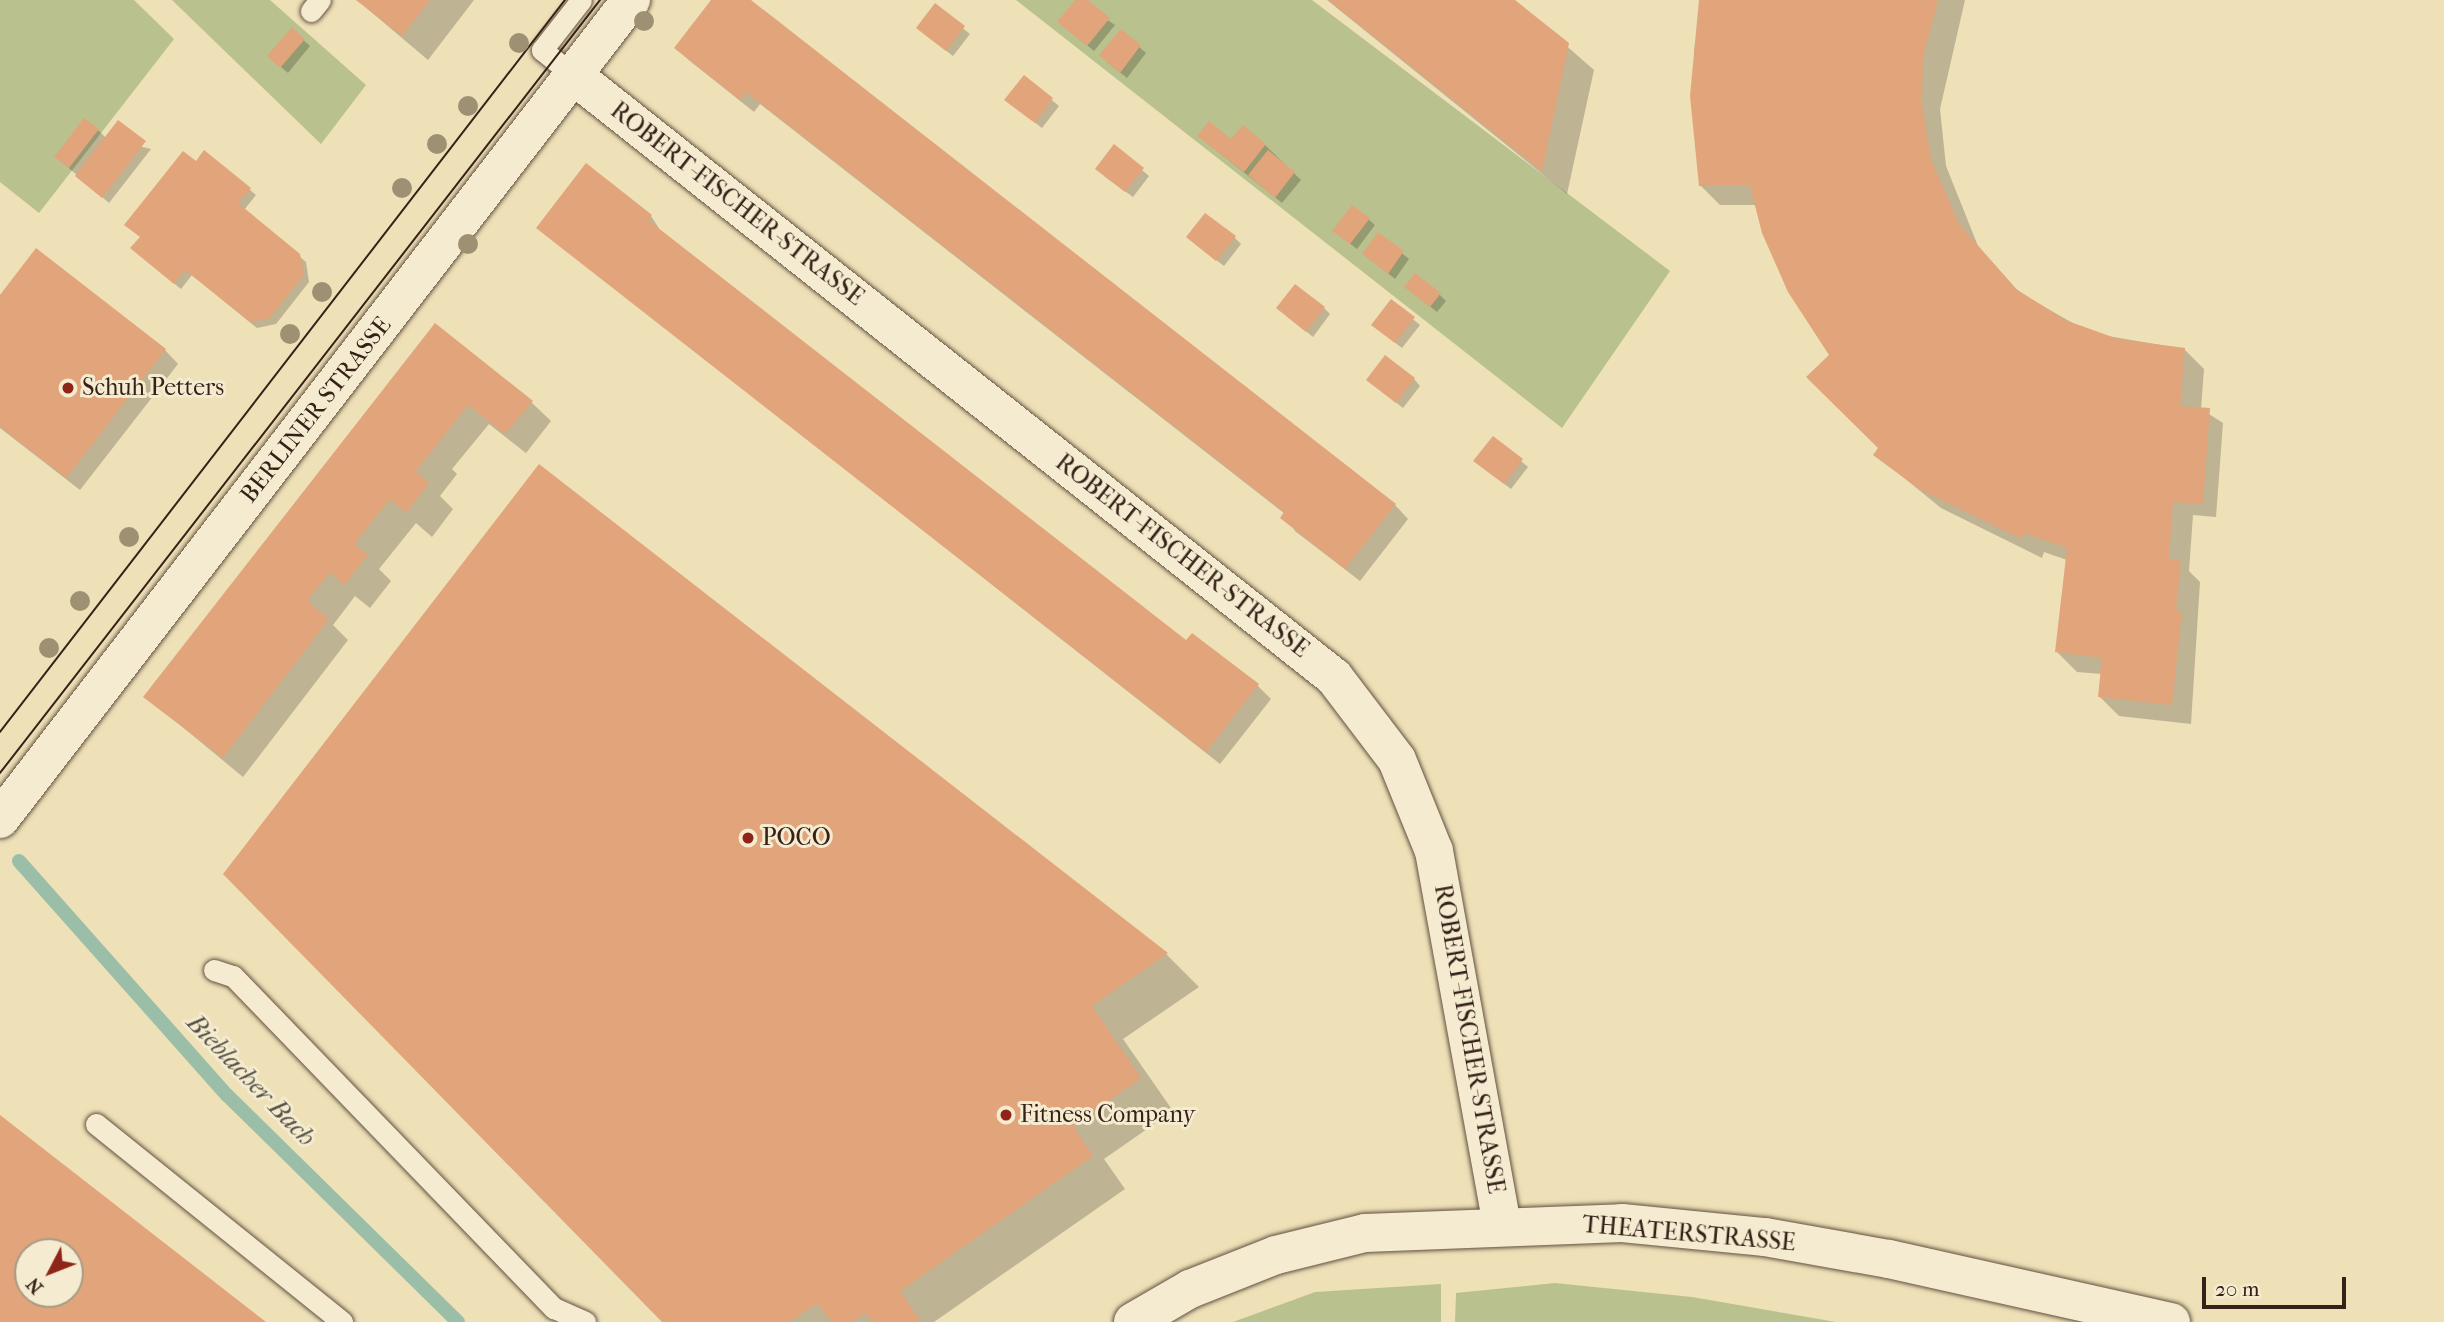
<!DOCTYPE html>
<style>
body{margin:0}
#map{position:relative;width:2444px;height:1322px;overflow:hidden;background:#eee0b7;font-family:"IM FELL French Canon",serif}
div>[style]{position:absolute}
.green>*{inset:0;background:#b9c28e}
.shadow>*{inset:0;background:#0003}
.stream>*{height:14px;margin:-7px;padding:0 7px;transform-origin:7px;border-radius:7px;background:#9bbea9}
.building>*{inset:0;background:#e2a47a}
.roads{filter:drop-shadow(0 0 2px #635140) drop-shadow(0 0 2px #635140)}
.service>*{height:21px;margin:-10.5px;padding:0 10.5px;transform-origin:10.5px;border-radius:10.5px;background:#f4ebd0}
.minor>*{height:38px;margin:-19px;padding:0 19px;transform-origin:19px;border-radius:19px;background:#f4ebd0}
.secondary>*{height:38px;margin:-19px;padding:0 19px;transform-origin:19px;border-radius:19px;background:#f4ebd0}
.tram>*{height:2px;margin:-1px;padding:0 1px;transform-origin:1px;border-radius:1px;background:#352118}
.trees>*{width:20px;height:20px;margin:-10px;border-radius:50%;background:#9e9173}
.dots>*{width:19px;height:19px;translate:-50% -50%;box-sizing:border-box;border:4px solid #f4ebd0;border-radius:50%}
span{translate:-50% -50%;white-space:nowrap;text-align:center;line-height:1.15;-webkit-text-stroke:6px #f4ebd0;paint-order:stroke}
.street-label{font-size:24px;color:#352118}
.poi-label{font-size:24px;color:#352118}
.left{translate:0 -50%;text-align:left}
.water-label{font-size:26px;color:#545044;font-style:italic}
.north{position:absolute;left:14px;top:1238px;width:70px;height:70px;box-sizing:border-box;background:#f4ebd0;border:2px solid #a89a86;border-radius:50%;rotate:228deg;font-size:19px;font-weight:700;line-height:28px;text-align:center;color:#352118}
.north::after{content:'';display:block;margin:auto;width:24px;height:32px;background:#8f2418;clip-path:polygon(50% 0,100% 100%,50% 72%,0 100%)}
.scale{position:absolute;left:2202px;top:1277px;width:144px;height:32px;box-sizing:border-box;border:4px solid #352118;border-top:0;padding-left:9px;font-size:21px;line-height:24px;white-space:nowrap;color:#352118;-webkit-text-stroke:5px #f4ebd0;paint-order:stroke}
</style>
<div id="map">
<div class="green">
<i style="clip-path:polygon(0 0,134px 0,174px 39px,39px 213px,0 182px)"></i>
<i style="clip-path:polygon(172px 0,270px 0,366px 85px,321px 144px)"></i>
<i style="clip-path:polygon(1016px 0,1312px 0,1670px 271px,1562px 428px)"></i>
<i style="clip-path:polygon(1555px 1283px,1692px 1297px,1836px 1322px,1455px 1322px,1456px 1293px)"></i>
<i style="clip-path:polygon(1441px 1284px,1441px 1322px,1233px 1322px,1315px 1292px)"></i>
</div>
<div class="shadow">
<i style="clip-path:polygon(357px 0,474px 0,428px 60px)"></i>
<i style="clip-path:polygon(713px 0,748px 0,1395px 505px,1408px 519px,1360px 581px,1295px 531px,1285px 514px,760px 104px,754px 112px,690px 61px,676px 48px)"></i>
<i style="clip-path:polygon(1077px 0,1115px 25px,1094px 51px,1066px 28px)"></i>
<i style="clip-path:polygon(1327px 0,1514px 0,1594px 70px,1567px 194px)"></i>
<i style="clip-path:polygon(1703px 0,1965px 0,1940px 109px,1946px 166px,1978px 246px,2020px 293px,2090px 333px,2184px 349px,2204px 369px,2201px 409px,2223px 423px,2216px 517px,2193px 515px,2189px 571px,2200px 582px,2191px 724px,2119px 716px,2100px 697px,2102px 674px,2077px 672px,2057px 652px,2067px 560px,2044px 552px,2042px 558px,1941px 508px,1876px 455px,1880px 448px,1757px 205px,1720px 205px,1700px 185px,1694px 50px)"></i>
<i style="clip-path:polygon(935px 6px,970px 34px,953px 56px,924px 34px)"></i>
<i style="clip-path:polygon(292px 30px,310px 46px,288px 73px,275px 62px)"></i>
<i style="clip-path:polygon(1121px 31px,1146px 53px,1127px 78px,1107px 62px)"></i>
<i style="clip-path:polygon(1024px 77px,1059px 106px,1042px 128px,1013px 106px)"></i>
<i style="clip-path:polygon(98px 130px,106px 138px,151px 149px,109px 203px,63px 163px)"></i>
<i style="clip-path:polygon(1206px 142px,1265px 145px,1301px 180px,1282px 203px)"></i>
<i style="clip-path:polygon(1115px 147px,1149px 176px,1133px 197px,1104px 176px)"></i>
<i style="clip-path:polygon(196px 163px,249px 189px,256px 195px,244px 210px,306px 262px,309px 282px,276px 324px,257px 328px,192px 275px,181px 289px,139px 255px)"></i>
<i style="clip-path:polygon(651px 216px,662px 233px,1186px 643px,1257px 685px,1271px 699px,1220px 764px,539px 228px)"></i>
<i style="clip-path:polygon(1368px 219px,1375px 225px,1357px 249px,1341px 237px)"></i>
<i style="clip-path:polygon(1378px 234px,1409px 259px,1395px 279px,1364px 254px)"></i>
<i style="clip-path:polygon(1234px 237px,1241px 244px,1224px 266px,1195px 244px)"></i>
<i style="clip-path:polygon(1413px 293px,1440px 295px,1446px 301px,1437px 312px)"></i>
<i style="clip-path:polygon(0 298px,165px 350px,178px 364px,80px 490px,0 428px)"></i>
<i style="clip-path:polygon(1391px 301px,1420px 325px,1402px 348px,1380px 331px)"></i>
<i style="clip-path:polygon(1324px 308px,1330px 314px,1313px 337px,1285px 314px)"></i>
<i style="clip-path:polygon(1414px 379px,1420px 386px,1403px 408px,1375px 386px)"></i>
<i style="clip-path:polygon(531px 402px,551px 421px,526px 453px,489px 424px,452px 469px,457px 474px,440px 496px,453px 509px,432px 537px,416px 523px,379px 569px,391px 581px,370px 608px,355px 596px,333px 625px,348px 640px,243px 777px,145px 696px,376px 403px)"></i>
<i style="clip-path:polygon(1521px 461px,1528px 467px,1511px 489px,1482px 467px)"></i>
<i style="clip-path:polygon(539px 467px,1166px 954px,1199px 987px,1123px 1039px,1173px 1111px,1104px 1159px,1125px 1189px,934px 1322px,665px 1322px)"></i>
</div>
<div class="stream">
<i style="left:19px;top:861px;width:313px;rotate:48.4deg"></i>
<i style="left:227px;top:1095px;width:324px;rotate:44.5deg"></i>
</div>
<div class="building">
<i style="clip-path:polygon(356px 0,430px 0,402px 36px)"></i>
<i style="clip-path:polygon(711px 0,751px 0,1396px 504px,1345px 569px,1280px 518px,1284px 512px,746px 92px,740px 100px,674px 48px)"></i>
<i style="clip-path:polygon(1075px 0,1088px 0,1110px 18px,1087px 46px,1057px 22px)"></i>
<i style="clip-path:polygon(1328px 0,1515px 0,1569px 43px,1542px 171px)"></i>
<i style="clip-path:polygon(1699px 0,1938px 0,1923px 58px,1922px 104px,1931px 159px,1959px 224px,2016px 289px,2065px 320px,2118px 339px,2185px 348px,2180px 406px,2210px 408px,2203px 504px,2173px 502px,2169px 559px,2181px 561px,2176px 610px,2182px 611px,2172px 705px,2098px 697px,2102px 658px,2055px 652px,2067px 548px,2024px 533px,2022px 539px,1919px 489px,1873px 455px,1878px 448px,1806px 377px,1829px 355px,1788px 292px,1762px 233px,1750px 186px,1699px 186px,1690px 96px)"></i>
<i style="clip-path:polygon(935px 3px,965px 26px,946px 51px,916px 28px)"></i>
<i style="clip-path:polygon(292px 27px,305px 39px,280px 68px,267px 56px)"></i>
<i style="clip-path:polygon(1121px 29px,1141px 45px,1120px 73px,1099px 55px)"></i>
<i style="clip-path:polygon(1024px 75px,1053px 98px,1035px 123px,1004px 100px)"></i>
<i style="clip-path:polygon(84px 118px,99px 129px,69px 168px,54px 157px)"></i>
<i style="clip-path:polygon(118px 120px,146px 141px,102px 198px,75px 176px)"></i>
<i style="clip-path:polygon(1209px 121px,1231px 139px,1243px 125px,1266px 144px,1244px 172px,1197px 136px)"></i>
<i style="clip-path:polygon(1114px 144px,1144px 168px,1125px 192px,1095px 169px)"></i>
<i style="clip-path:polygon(204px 150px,251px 188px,238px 203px,300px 254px,304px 275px,270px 318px,250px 322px,185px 270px,174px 284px,130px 248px,140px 237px,124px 225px,183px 151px,196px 161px)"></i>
<i style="clip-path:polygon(1268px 150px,1295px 172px,1275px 198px,1248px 175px)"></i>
<i style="clip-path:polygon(586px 163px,652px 215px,648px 220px,1186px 640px,1192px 633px,1259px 684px,1206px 752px,536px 228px)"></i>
<i style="clip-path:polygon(1352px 205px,1370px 218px,1350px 244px,1332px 231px)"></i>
<i style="clip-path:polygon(1205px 213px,1236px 236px,1216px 261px,1186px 237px)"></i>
<i style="clip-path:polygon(1378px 232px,1404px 251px,1388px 274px,1362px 254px)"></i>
<i style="clip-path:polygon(36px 248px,166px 349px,66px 478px,0 427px,0 295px)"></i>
<i style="clip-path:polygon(1415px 273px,1441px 293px,1430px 307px,1404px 287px)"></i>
<i style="clip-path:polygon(1295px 284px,1325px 307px,1306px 332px,1276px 308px)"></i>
<i style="clip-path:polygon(1391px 299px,1415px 317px,1395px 343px,1371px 325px)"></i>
<i style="clip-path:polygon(435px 323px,533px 401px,505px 434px,468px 405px,416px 471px,429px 483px,406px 513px,390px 499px,354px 544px,368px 555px,344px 585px,330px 572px,307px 601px,329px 619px,223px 758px,143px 697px)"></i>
<i style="clip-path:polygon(1385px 355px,1415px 378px,1396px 403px,1366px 380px)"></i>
<i style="clip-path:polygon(1493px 436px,1523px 459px,1504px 484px,1473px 461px)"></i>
<i style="clip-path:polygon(539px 464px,1168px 953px,1092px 1006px,1141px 1078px,1073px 1126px,1093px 1156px,900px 1291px,921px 1322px,872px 1322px,865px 1313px,852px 1322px,832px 1322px,817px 1303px,790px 1322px,662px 1322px,223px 874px)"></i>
<i style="clip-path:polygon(evenodd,0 1115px,266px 1322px,0 1322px,0 1115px,28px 1252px,70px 1252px,70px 1294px,28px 1294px,28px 1252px)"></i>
</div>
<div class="roads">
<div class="service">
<i style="left:311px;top:11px;width:14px;rotate:-51deg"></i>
<i style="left:573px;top:75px;width:40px;rotate:-141deg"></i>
<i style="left:542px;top:50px;width:63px;rotate:-52deg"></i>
<i style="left:214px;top:970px;width:20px;rotate:18deg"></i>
<i style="left:233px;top:976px;width:462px;rotate:46deg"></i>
<i style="left:554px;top:1308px;width:34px;rotate:24deg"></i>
<i style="left:96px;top:1124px;width:316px;rotate:38.8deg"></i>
</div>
<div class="minor">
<i style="left:573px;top:75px;width:970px;rotate:38.35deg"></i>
<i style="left:1334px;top:677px;width:104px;rotate:52.8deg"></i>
<i style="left:1397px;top:760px;width:98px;rotate:67.9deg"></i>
<i style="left:1434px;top:851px;width:379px;rotate:79.7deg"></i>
</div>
<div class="secondary">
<i style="left:0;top:819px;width:1034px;rotate:-52.39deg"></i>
<i style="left:1133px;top:1322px;width:66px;rotate:-30.1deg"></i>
<i style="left:1190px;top:1289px;width:92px;rotate:-21.6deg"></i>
<i style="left:1276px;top:1255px;width:92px;rotate:-13.9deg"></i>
<i style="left:1365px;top:1233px;width:257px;rotate:-2.2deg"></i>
<i style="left:1622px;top:1223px;width:144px;rotate:5.6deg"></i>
<i style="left:1765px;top:1237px;width:126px;rotate:10.1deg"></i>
<i style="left:1889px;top:1259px;width:289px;rotate:12.6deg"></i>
</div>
</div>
<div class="tram">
<i style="left:0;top:732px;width:925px;rotate:-52.34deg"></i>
<i style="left:0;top:773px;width:979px;rotate:-52.18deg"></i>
</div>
<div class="trees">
<i style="left:644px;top:21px"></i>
<i style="left:519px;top:43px"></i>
<i style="left:468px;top:106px"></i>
<i style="left:437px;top:144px"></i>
<i style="left:402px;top:188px"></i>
<i style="left:468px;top:244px"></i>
<i style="left:322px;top:292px"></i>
<i style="left:290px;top:334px"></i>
<i style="left:129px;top:537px"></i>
<i style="left:80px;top:601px"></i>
<i style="left:49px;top:648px"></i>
</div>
<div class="dots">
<i style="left:68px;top:388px;background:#8f2418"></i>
<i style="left:748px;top:838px;background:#8f2418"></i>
<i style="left:1006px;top:1115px;background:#8f2418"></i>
</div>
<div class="street-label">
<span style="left:737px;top:204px;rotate:38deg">ROBERT-FISCHER-STRASSE</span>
<span style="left:316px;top:410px;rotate:-52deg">BERLINER STRASSE</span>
<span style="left:1182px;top:556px;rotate:38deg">ROBERT-FISCHER-STRASSE</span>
<span style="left:1469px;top:1039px;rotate:80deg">ROBERT-FISCHER-STRASSE</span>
<span style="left:1689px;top:1234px;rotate:5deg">THEATERSTRASSE</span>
</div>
<div class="poi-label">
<span class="left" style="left:82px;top:388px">Schuh Petters</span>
<span class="left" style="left:762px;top:838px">POCO</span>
<span class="left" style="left:1020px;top:1115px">Fitness Company</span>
</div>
<div class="water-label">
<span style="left:251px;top:1080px;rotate:46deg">Bieblacher Bach</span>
</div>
<div class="north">N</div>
<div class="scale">20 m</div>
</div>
